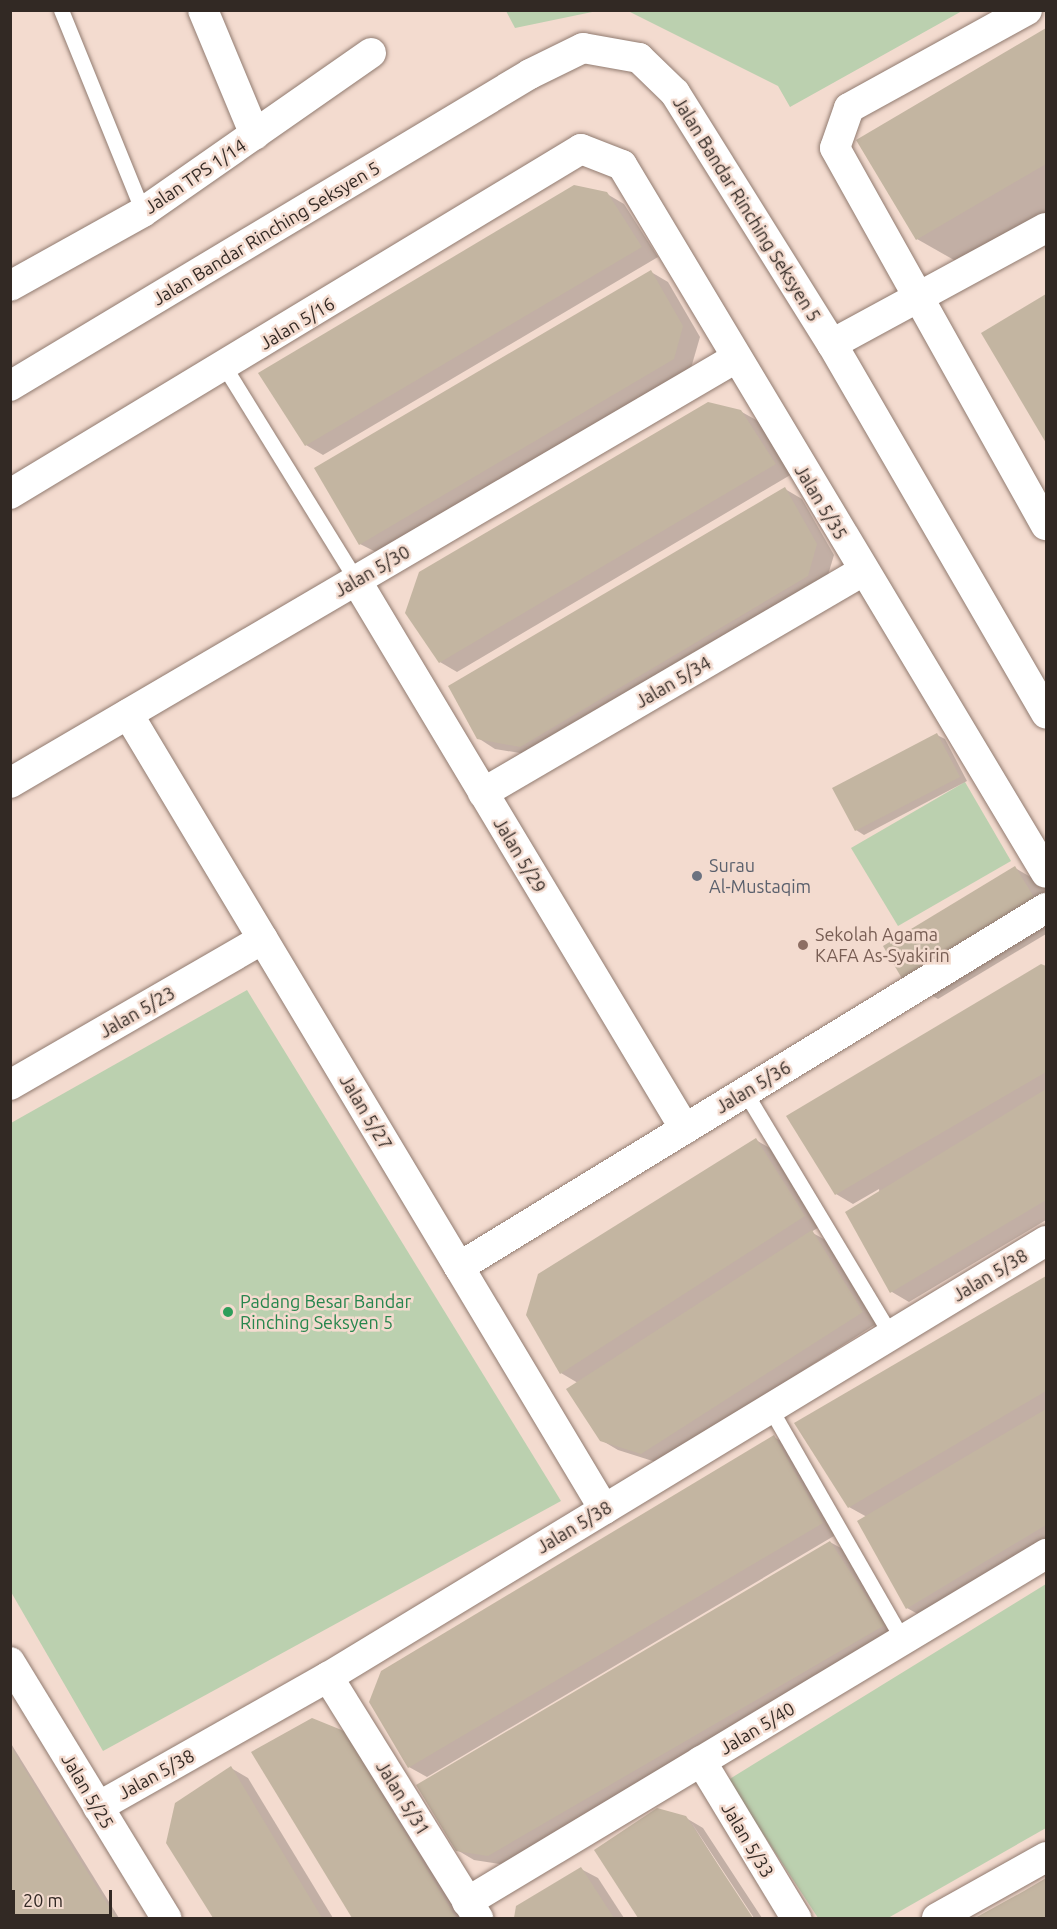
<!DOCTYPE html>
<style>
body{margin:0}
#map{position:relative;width:1057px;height:1929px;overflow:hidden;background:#f3dbcf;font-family:Ubuntu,sans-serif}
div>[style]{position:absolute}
.green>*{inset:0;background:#bbd0af}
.shadow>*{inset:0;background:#0003}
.building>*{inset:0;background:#c3b5a1}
.roads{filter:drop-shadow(0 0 2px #917b70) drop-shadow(0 0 2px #917b70)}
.service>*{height:15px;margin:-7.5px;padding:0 7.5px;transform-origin:7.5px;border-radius:7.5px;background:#fff}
.minor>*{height:30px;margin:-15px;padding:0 15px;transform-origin:15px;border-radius:15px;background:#fff}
.dots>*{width:16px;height:16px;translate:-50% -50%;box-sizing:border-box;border:3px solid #f3dbcf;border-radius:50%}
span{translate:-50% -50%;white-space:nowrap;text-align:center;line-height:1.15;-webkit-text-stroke:5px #f3dbcf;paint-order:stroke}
.street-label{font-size:18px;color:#322924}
.worship-label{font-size:18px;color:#5b616d}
.left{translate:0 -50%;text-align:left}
.education-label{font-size:18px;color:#785e54}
.leisure-label{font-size:18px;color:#27864d}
.frame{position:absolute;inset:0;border:12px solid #322924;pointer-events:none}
.scale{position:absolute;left:12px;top:1890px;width:100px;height:27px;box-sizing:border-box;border:3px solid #322924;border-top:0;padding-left:8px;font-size:18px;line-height:21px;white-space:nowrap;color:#322924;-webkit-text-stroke:4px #f3dbcf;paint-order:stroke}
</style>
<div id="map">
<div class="green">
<i style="clip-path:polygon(506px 11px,597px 11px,515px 28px)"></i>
<i style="clip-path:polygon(628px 11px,962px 11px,790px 107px,778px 86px)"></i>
<i style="clip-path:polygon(965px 782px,1011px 861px,898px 926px,851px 848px)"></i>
<i style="clip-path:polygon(247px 990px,561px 1501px,103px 1751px,11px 1592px,11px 1123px)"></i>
<i style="clip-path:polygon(1046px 1584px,1046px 1828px,888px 1918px,818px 1918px,728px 1780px)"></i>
</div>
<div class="shadow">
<i style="clip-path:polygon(1046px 29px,1046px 214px,961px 264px,917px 239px,858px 140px)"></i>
<i style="clip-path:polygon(607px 194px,624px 204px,658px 257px,323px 455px,306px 445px)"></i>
<i style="clip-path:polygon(651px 272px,668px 282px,700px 337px,691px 368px,378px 553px,360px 544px)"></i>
<i style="clip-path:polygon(1046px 296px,1046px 441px,983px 333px)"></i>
<i style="clip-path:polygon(740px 411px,758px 421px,792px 474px,457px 672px,440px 662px)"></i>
<i style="clip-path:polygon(785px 489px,802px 499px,834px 555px,825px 585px,538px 756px,495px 749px,478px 738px)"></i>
<i style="clip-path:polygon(937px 735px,945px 739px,967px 781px,864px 835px,856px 830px)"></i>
<i style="clip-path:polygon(1015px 868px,1046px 886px,1046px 934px,938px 999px,906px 981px)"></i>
<i style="clip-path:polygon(1041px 966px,1046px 968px,1046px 1220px,909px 1302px,892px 1292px,879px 1189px,853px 1204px,836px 1194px)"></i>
<i style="clip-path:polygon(756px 1140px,773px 1150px,821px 1226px,811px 1232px,829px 1242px,879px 1322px,659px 1463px,618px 1450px,601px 1440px,578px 1383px,561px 1373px)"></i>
<i style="clip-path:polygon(1046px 1278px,1046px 1545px,925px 1618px,907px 1608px,859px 1522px,867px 1517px,849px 1507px,796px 1424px)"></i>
<i style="clip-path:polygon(774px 1437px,791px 1447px,839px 1533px,427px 1777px,409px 1767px)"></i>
<i style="clip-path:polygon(830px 1542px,848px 1552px,901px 1635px,506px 1865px,474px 1860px,457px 1850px)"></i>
<i style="clip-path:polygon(343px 1732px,361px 1742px,466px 1918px,354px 1918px,254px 1753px)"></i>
<i style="clip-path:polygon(10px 1742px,119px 1918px,12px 1918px)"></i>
<i style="clip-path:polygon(231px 1768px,248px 1778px,333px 1918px,215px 1918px,168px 1843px)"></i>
<i style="clip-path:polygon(686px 1818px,703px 1828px,762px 1918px,754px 1918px,691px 1822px,751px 1918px,640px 1918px,597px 1850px)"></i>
<i style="clip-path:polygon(581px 1869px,598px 1878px,624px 1918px,516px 1918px,518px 1907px)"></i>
<i style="clip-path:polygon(1046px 1880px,1046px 1918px,978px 1918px)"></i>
</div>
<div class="building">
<i style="clip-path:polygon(1046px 28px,1046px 164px,916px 240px,856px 140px)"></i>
<i style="clip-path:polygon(574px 185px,607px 192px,642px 247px,305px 446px,258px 373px)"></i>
<i style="clip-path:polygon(651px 270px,683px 326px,674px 359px,359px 545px,314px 468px)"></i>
<i style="clip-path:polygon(1046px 294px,1046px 443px,981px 333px)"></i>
<i style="clip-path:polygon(708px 402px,741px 410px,776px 464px,439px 663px,405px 613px,419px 572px)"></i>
<i style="clip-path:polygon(785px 487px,817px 544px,808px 576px,520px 747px,477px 739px,448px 686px)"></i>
<i style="clip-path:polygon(937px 733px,960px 777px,855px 831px,832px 788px)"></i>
<i style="clip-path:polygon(1015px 866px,1037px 902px,904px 982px,883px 946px)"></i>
<i style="clip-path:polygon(1041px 964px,1046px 966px,1046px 1072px,835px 1195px,786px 1116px)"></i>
<i style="clip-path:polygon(1046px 1089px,1046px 1200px,890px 1293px,845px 1212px)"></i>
<i style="clip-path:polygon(756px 1138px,805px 1216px,560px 1374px,526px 1315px,538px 1274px)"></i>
<i style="clip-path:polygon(812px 1230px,863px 1312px,641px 1454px,600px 1441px,566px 1389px)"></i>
<i style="clip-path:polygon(1046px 1276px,1046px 1391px,848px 1508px,794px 1423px)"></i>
<i style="clip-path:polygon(1046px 1409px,1046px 1525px,906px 1609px,857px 1521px)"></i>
<i style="clip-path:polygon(774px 1435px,823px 1523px,408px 1768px,369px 1702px,381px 1671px)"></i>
<i style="clip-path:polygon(830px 1541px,885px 1625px,488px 1856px,456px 1851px,416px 1785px)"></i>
<i style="clip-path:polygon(312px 1718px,344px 1731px,456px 1918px,352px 1918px,251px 1752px)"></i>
<i style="clip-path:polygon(10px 1745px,75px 1852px,116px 1918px,10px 1918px)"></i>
<i style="clip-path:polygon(231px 1766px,322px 1918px,213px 1918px,166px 1843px,175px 1803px)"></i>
<i style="clip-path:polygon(657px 1808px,686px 1816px,753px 1918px,638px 1918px,594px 1850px)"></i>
<i style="clip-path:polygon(581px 1867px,614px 1918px,514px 1918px,516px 1906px)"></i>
<i style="clip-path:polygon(1046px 1878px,1046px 1918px,975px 1918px,1024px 1891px)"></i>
</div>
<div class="roads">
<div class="service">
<i style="left:61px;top:10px;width:218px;rotate:67.9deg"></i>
<i style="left:224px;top:366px;width:251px;rotate:58.3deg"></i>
<i style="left:745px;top:1092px;width:283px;rotate:59deg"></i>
<i style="left:770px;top:1408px;width:267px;rotate:60.2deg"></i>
</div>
<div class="minor">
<i style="left:203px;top:10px;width:135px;rotate:67.4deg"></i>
<i style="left:1027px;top:10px;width:203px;rotate:151.2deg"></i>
<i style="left:849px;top:108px;width:42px;rotate:109.3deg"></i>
<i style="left:835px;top:148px;width:432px;rotate:60.8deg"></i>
<i style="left:10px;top:286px;width:152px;rotate:-29.1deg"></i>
<i style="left:143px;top:212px;width:278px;rotate:-34.9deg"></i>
<i style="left:832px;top:344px;width:243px;rotate:-28.5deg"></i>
<i style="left:10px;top:386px;width:606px;rotate:-30.96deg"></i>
<i style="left:530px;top:74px;width:59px;rotate:-26.1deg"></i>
<i style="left:583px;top:48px;width:57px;rotate:10.1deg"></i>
<i style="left:639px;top:58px;width:50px;rotate:44.2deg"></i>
<i style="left:675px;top:93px;width:296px;rotate:58deg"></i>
<i style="left:832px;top:344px;width:427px;rotate:59.9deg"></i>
<i style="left:10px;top:494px;width:667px;rotate:-31.14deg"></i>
<i style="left:581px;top:149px;width:44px;rotate:21.3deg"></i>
<i style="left:622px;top:165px;width:825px;rotate:59.08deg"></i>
<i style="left:356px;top:580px;width:640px;rotate:59.07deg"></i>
<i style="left:128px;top:714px;width:927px;rotate:59.09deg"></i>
<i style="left:10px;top:783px;width:839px;rotate:-30.35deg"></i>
<i style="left:483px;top:793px;width:440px;rotate:-30.3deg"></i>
<i style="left:10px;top:1085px;width:292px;rotate:-30deg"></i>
<i style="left:459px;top:1267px;width:688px;rotate:-31.45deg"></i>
<i style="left:10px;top:1662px;width:300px;rotate:58.6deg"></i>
<i style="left:328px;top:1677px;width:284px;rotate:58.1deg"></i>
<i style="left:701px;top:1761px;width:184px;rotate:58.8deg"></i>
<i style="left:98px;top:1807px;width:264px;rotate:-29.5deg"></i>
<i style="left:328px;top:1677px;width:840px;rotate:-31.27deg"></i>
<i style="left:467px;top:1902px;width:676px;rotate:-31.01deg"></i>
<i style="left:937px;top:1918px;width:125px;rotate:-29.2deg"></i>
</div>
</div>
<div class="dots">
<i style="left:697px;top:876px;background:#6b7280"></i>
<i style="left:803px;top:945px;background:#8d6e63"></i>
<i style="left:228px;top:1312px;background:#2e9e5b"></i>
</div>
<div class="street-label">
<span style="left:195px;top:176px;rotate:-34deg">Jalan TPS 1/14</span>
<span style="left:747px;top:209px;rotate:58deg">Jalan Bandar Rinching Seksyen 5</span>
<span style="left:266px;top:233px;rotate:-31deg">Jalan Bandar Rinching Seksyen 5</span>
<span style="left:297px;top:323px;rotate:-31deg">Jalan 5/16</span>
<span style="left:821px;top:502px;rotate:59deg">Jalan 5/35</span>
<span style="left:372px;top:571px;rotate:-30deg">Jalan 5/30</span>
<span style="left:673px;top:682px;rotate:-30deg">Jalan 5/34</span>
<span style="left:520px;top:855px;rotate:59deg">Jalan 5/29</span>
<span style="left:137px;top:1012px;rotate:-30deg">Jalan 5/23</span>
<span style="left:753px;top:1087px;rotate:-31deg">Jalan 5/36</span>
<span style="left:366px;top:1112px;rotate:59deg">Jalan 5/27</span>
<span style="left:990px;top:1275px;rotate:-31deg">Jalan 5/38</span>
<span style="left:574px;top:1527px;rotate:-31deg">Jalan 5/38</span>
<span style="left:757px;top:1728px;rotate:-31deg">Jalan 5/40</span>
<span style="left:156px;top:1774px;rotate:-29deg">Jalan 5/38</span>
<span style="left:88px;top:1791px;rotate:59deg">Jalan 5/25</span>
<span style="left:403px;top:1798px;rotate:58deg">Jalan 5/31</span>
<span style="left:748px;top:1840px;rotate:59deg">Jalan 5/33</span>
</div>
<div class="worship-label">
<span class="left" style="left:709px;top:876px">Surau<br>Al-Mustaqim</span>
</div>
<div class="education-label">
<span class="left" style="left:815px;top:945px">Sekolah Agama<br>KAFA As-Syakirin</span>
</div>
<div class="leisure-label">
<span class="left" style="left:240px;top:1312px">Padang Besar Bandar<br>Rinching Seksyen 5</span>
</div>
<div class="frame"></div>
<div class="scale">20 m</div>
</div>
